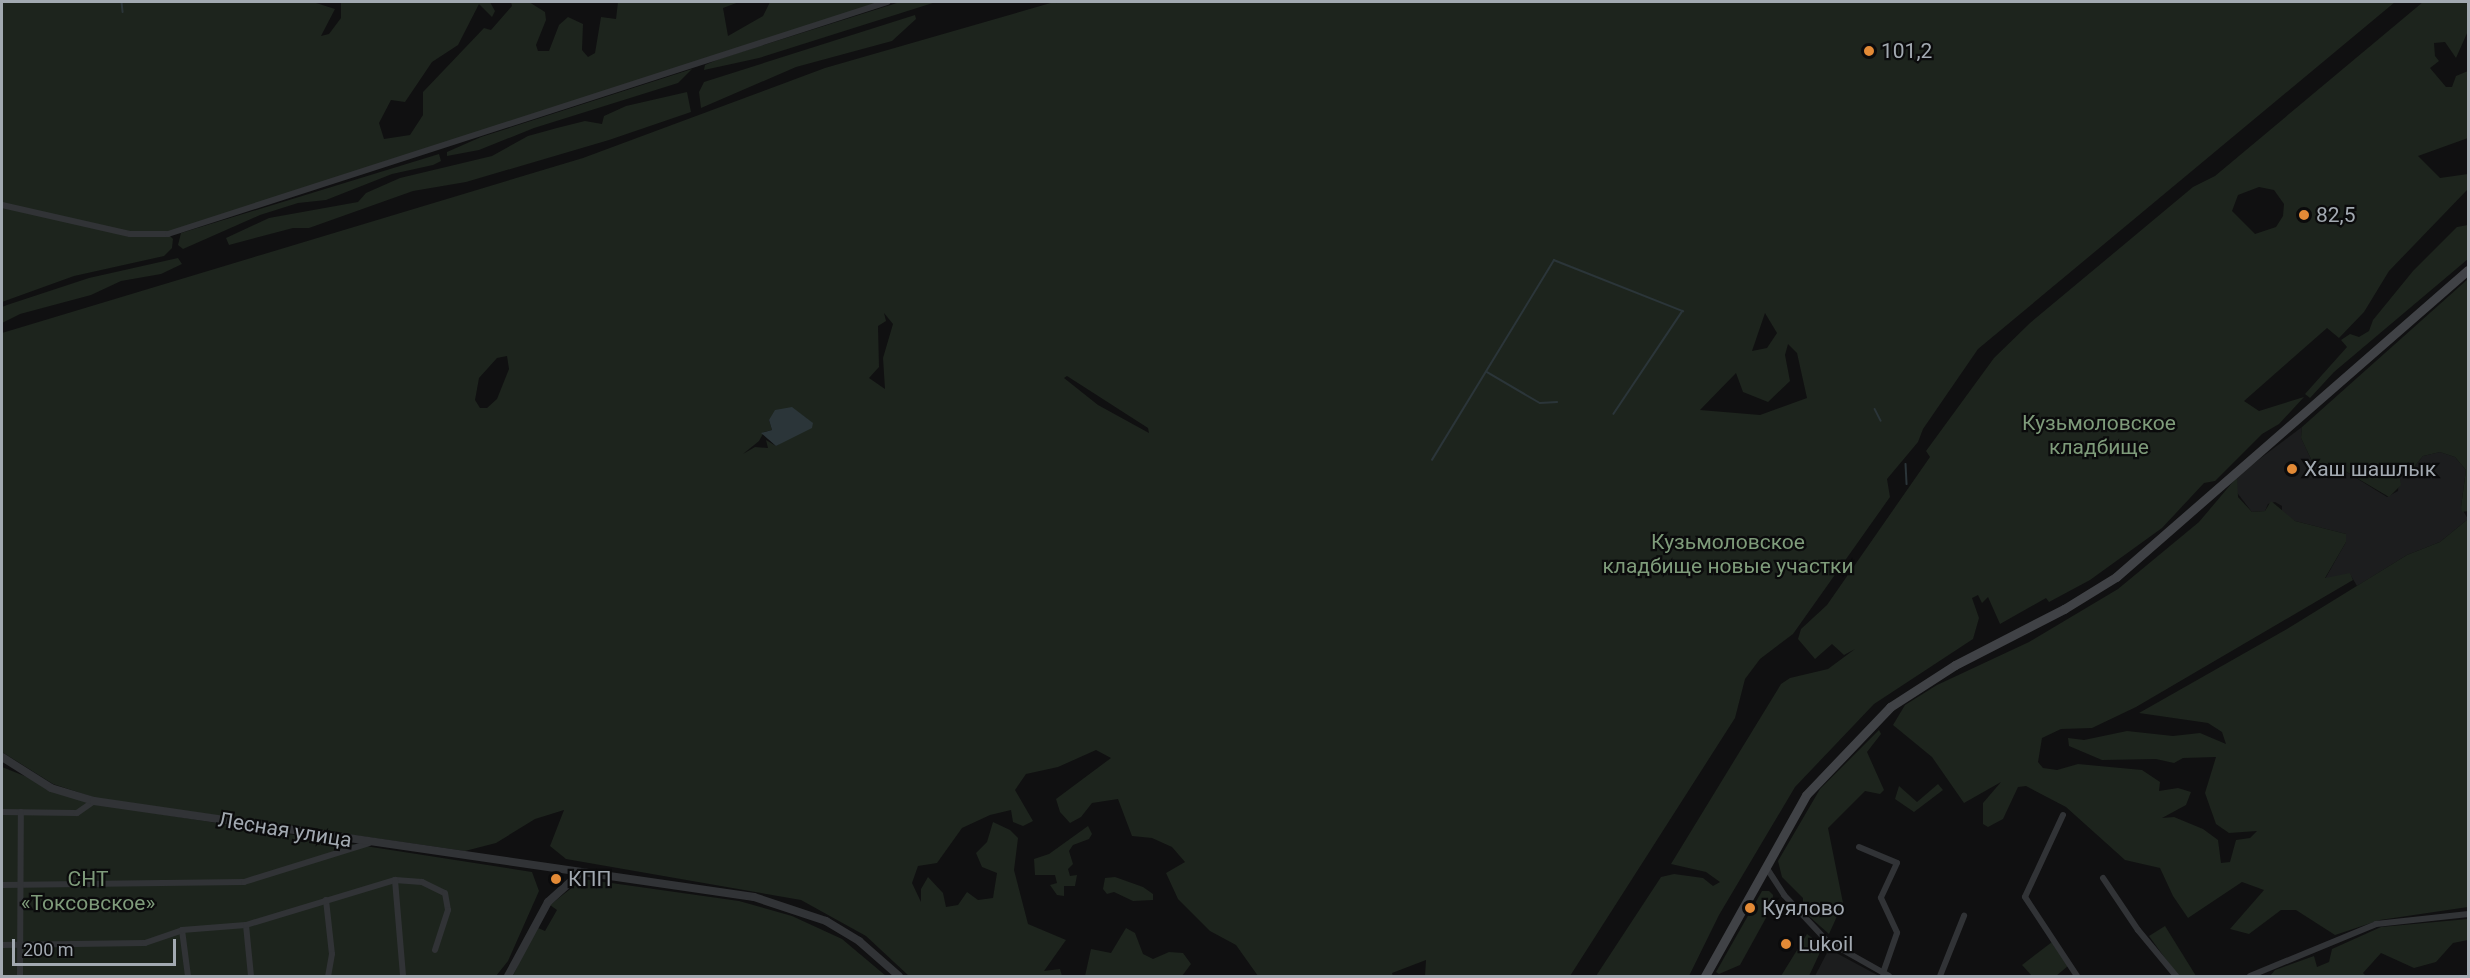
<!DOCTYPE html>
<meta charset="utf-8">
<style>
body{margin:0}
#map{position:relative;width:2470px;height:978px;overflow:hidden;background:#101011;font-family:Roboto,sans-serif}
div>[style]{position:absolute}
.built>*{inset:0;background:#1c1d1e}
.green>*{inset:0;background:#1d241d}
.water>*{inset:0;background:#2b3539}
.stream>*{height:1.5px;margin:-0.75px;padding:0 0.75px;transform-origin:0.75px;border-radius:0.75px;background:#2b3539}
.minor>*{height:6px;margin:-3px;padding:0 3px;transform-origin:3px;border-radius:3px;background:#313336}
.tertiary>*{height:8px;margin:-4px;padding:0 4px;transform-origin:4px;border-radius:4px;background:#313336}
.secondary>*{height:9px;margin:-4.5px;padding:0 4.5px;transform-origin:4.5px;border-radius:4.5px;background:#404246}
.dots>*{width:16px;height:16px;translate:-50% -50%;box-sizing:border-box;border:3px solid #0b0b0c;border-radius:50%}
span{translate:-50% -50%;white-space:nowrap;text-align:center;line-height:1.15;-webkit-text-stroke:4.5px #0b0b0c;paint-order:stroke}
.poi-label{font-size:21px;color:#a2a9b1}
.left{translate:0 -50%;text-align:left}
.park-label{font-size:21px;color:#7e9b7a}
.street-label{font-size:21px;color:#a2a9b1}
.frame{position:absolute;inset:0;border:3px solid #a2a9b1;pointer-events:none}
.scale{position:absolute;left:12px;top:939px;width:164px;height:27px;box-sizing:border-box;border:3px solid #a2a9b1;border-top:0;padding-left:8px;font-size:18px;line-height:21px;white-space:nowrap;color:#a2a9b1;-webkit-text-stroke:4px #0b0b0c;paint-order:stroke}
</style>
<div id="map">
<div class="built">
<i style="clip-path:polygon(2302px 427px,2301px 438px,2312px 461px,2340px 468px,2387px 497px,2398px 491px,2399px 474px,2414px 467px,2423px 456px,2440px 452px,2455px 457px,2466px 470px,2461px 507px,2468px 519px,2440px 542px,2407px 555px,2357px 586px,2350px 574px,2325px 579px,2346px 542px,2346px 534px,2295px 521px,2282px 514px,2282px 506px,2275px 502px,2268px 504px,2265px 511px,2252px 512px,2235px 490px,2237px 476px)"></i>
<i style="clip-path:polygon(1829px 949px,1879px 976px,1815px 976px)"></i>
</div>
<div class="green">
<i style="clip-path:polygon(2px 2px,313px 2px,335px 9px,321px 36px,329px 34px,341px 18px,341px 2px,490px 2px,495px 11px,492px 17px,479px 4px,458px 45px,432px 62px,405px 102px,391px 100px,379px 123px,384px 139px,410px 135px,423px 115px,423px 92px,484px 28px,491px 30px,512px 6px,511px 2px,529px 2px,545px 12px,546px 20px,536px 45px,538px 51px,549px 51px,559px 25px,568px 17px,583px 24px,582px 50px,588px 57px,595px 53px,601px 17px,616px 19px,618px 2px,739px 2px,723px 8px,728px 36px,763px 16px,770px 2px,881px 2px,168px 232px,130px 233px,2px 204px)"></i>
<i style="clip-path:polygon(900px 2px,936px 2px,759px 58px,704px 70px,705px 65px,719px 59px)"></i>
<i style="clip-path:polygon(evenodd,1054px 2px,2395px 2px,1978px 349px,1923px 429px,1918px 442px,1887px 479px,1890px 497px,1793px 634px,1760px 659px,1745px 679px,1735px 718px,1570px 976px,1425px 976px,1426px 960px,1392px 973px,1393px 976px,1258px 976px,1236px 945px,1210px 931px,1178px 899px,1166px 873px,1185px 862px,1172px 847px,1152px 838px,1132px 836px,1118px 799px,1092px 803px,1081px 817px,1070px 823px,1060px 812px,1056px 799px,1111px 758px,1096px 750px,1058px 767px,1026px 774px,1015px 790px,1033px 821px,1023px 826px,1013px 822px,1011px 810px,990px 815px,962px 828px,937px 863px,918px 866px,912px 883px,921px 902px,921px 889px,928px 877px,943px 893px,946px 907px,958px 905px,967px 892px,978px 900px,993px 898px,997px 873px,982px 867px,976px 853px,987px 842px,993px 822px,1010px 830px,1018px 838px,1014px 870px,1028px 924px,1066px 940px,1044px 971px,1060px 969px,1062px 976px,909px 976px,866px 936px,801px 900px,566px 859px,550px 846px,564px 810px,535px 819px,496px 843px,465px 851px,96px 798px,53px 784px,2px 752px,2px 333px,583px 158px,825px 68px,1054px 2px,884px 313px,893px 324px,883px 358px,885px 389px,869px 378px,879px 367px,878px 326px,886px 321px,884px 313px,1054px 2px,1765px 313px,1777px 333px,1767px 348px,1752px 351px,1765px 313px,1054px 2px,1788px 344px,1797px 353px,1807px 398px,1760px 415px,1700px 410px,1736px 373px,1743px 392px,1768px 402px,1790px 381px,1785px 355px,1788px 344px,1054px 2px,507px 356px,509px 369px,497px 399px,487px 408px,480px 408px,475px 400px,479px 378px,497px 358px,507px 356px,1054px 2px,1067px 376px,1148px 428px,1149px 433px,1098px 405px,1064px 378px,1067px 376px,1054px 2px,780px 411px,802px 415px,812px 423px,776px 446px,766px 440px,768px 448px,755px 447px,743px 454px,759px 441px,764px 432px,772px 430px,769px 420px,780px 411px)"></i>
<i style="clip-path:polygon(evenodd,2423px 2px,2468px 2px,2468px 31px,2456px 58px,2445px 42px,2434px 43px,2435px 56px,2439px 61px,2430px 68px,2446px 87px,2452px 87px,2456px 76px,2468px 71px,2468px 138px,2418px 156px,2440px 178px,2468px 174px,2468px 189px,2389px 271px,2364px 312px,2339px 338px,2327px 328px,2244px 401px,2259px 411px,2304px 397px,2279px 424px,2262px 434px,2215px 481px,2204px 483px,2162px 528px,2090px 580px,2049px 602px,2046px 598px,2000px 624px,1988px 597px,1982px 603px,1978px 595px,1972px 598px,1979px 618px,1973px 639px,1874px 704px,1795px 787px,1719px 915px,1689px 976px,1596px 976px,1661px 877px,1674px 874px,1703px 878px,1713px 886px,1720px 882px,1706px 872px,1671px 864px,1781px 684px,1790px 678px,1828px 669px,1855px 649px,1844px 655px,1832px 644px,1815px 659px,1798px 639px,1801px 629px,1827px 605px,1930px 457px,1926px 451px,1994px 358px,2030px 323px,2193px 187px,2215px 176px,2423px 2px,2259px 187px,2274px 190px,2284px 204px,2283px 216px,2276px 227px,2255px 234px,2232px 211px,2238px 195px,2259px 187px)"></i>
<i style="clip-path:polygon(915px 15px,916px 19px,892px 41px,796px 67px,701px 108px,699px 92px,704px 82px)"></i>
<i style="clip-path:polygon(692px 69px,678px 83px,534px 128px,479px 150px,447px 156px,447px 152px,481px 137px)"></i>
<i style="clip-path:polygon(687px 92px,691px 112px,609px 140px,466px 182px,413px 191px,309px 228px,293px 228px,229px 245px,226px 238px,269px 218px,358px 202px,366px 193px,400px 178px,492px 156px,528px 136px,557px 128px,585px 121px,602px 124px,604px 116px,626px 106px)"></i>
<i style="clip-path:polygon(439px 154px,441px 161px,433px 165px,392px 174px,326px 200px,298px 203px,260px 215px,183px 249px,178px 245px,181px 233px)"></i>
<i style="clip-path:polygon(2px 206px,129px 236px,169px 235px,173px 239px,172px 248px,164px 256px,74px 276px,2px 302px)"></i>
<i style="clip-path:polygon(2468px 225px,2468px 259px,2334px 372px,2310px 398px,2305px 394px,2347px 347px,2341px 340px,2350px 334px,2359px 337px,2369px 331px,2373px 320px,2413px 271px,2457px 227px)"></i>
<i style="clip-path:polygon(178px 258px,182px 264px,161px 274px,121px 281px,91px 295px,20px 314px,2px 323px,2px 307px,7px 305px,89px 278px)"></i>
<i style="clip-path:polygon(2468px 279px,2468px 511px,2462px 512px,2461px 507px,2466px 470px,2455px 457px,2440px 452px,2423px 456px,2414px 467px,2399px 474px,2401px 485px,2389px 497px,2340px 468px,2312px 461px,2301px 438px,2302px 427px)"></i>
<i style="clip-path:polygon(2237px 477px,2238px 497px,2252px 512px,2265px 511px,2271px 501px,2295px 521px,2346px 534px,2346px 542px,2325px 578px,2350px 573px,2353px 580px,2136px 707px,2092px 728px,2061px 729px,2042px 738px,2038px 762px,2043px 768px,2057px 770px,2078px 764px,2142px 770px,2160px 782px,2159px 791px,2178px 788px,2191px 792px,2186px 805px,2162px 818px,2174px 817px,2203px 829px,2218px 840px,2221px 863px,2230px 862px,2236px 840px,2250px 838px,2257px 831px,2229px 833px,2216px 824px,2205px 793px,2216px 757px,2183px 758px,2174px 763px,2156px 759px,2102px 760px,2069px 746px,2068px 738px,2084px 740px,2127px 731px,2173px 736px,2200px 733px,2226px 744px,2222px 732px,2208px 723px,2139px 713px,2287px 629px,2407px 555px,2440px 542px,2468px 519px,2468px 907px,2380px 920px,2335px 935px,2296px 910px,2281px 910px,2249px 934px,2230px 929px,2264px 890px,2242px 882px,2188px 918px,2173px 896px,2160px 868px,2125px 860px,2066px 807px,2026px 786px,2018px 787px,2003px 819px,1988px 827px,1983px 824px,1983px 803px,2001px 782px,1964px 803px,1932px 757px,1893px 725px,1905px 705px,1937px 685px,2029px 642px,2118px 589px,2199px 522px)"></i>
<i style="clip-path:polygon(1879px 730px,1881px 734px,1867px 752px,1884px 790px,1880px 794px,1865px 791px,1828px 828px,1843px 903px,1829px 934px,1803px 911px,1803px 898px,1782px 877px,1778px 861px,1820px 789px)"></i>
<i style="clip-path:polygon(2px 767px,95px 804px,532px 872px,539px 891px,508px 961px,496px 976px,2px 976px)"></i>
<i style="clip-path:polygon(1938px 784px,1943px 790px,1914px 812px,1895px 799px,1899px 786px,1917px 802px)"></i>
<i style="clip-path:polygon(1088px 826px,1092px 834px,1089px 839px,1073px 845px,1069px 851px,1073px 864px,1068px 869px,1070px 876px,1077px 875px,1075px 886px,1064px 886px,1064px 896px,1057px 895px,1050px 885px,1057px 883px,1055px 875px,1035px 875px,1034px 859px,1049px 854px)"></i>
<i style="clip-path:polygon(1115px 877px,1143px 887px,1153px 894px,1153px 900px,1133px 901px,1114px 892px,1107px 894px,1103px 889px,1105px 878px)"></i>
<i style="clip-path:polygon(583px 879px,739px 901px,792px 916px,842px 939px,886px 976px,513px 976px,530px 939px,538px 928px,545px 931px,557px 910px,550px 905px)"></i>
<i style="clip-path:polygon(1762px 891px,1769px 891px,1773px 895px,1772px 907px,1740px 965px,1719px 974px,1716px 972px)"></i>
<i style="clip-path:polygon(2468px 919px,2468px 940px,2453px 943px,2436px 962px,2414px 968px,2381px 953px,2363px 973px,2366px 976px,2270px 976px,2275px 970px,2314px 956px,2317px 967px,2329px 962px,2332px 949px,2381px 927px)"></i>
<i style="clip-path:polygon(2165px 926px,2196px 976px,2178px 976px,2149px 936px)"></i>
<i style="clip-path:polygon(1126px 928px,1135px 933px,1143px 954px,1153px 959px,1169px 952px,1183px 953px,1191px 964px,1182px 976px,1085px 976px,1091px 949px,1111px 953px)"></i>
<i style="clip-path:polygon(1807px 934px,1823px 946px,1809px 976px,1781px 976px)"></i>
<i style="clip-path:polygon(2052px 942px,2068px 966px,2056px 976px,2032px 976px,2022px 965px)"></i>
</div>
<div class="water">
<i style="clip-path:polygon(792px 407px,813px 423px,812px 428px,776px 446px,761px 433px,772px 430px,769px 420px,775px 410px)"></i>
</div>
<div class="stream">
<i style="left:122px;top:2px;width:10px;rotate:84deg"></i>
<i style="left:1487px;top:372px;width:61px;rotate:30.3deg"></i>
<i style="left:1540px;top:403px;width:17px;rotate:-3deg"></i>
<i style="left:1875px;top:409px;width:13px;rotate:63deg"></i>
<i style="left:1432px;top:460px;width:234px;rotate:-58.6deg"></i>
<i style="left:1554px;top:260px;width:139px;rotate:21.6deg"></i>
<i style="left:1683px;top:311px;width:124px;rotate:123.8deg"></i>
<i style="left:1906px;top:464px;width:20px;rotate:87deg"></i>
</div>
<div class="minor">
<i style="left:2px;top:205px;width:131px;rotate:12.8deg"></i>
<i style="left:130px;top:234px;width:38px"></i>
<i style="left:168px;top:234px;width:756px;rotate:-17.88deg"></i>
<i style="left:2px;top:812px;width:75px;rotate:0.8deg"></i>
<i style="left:77px;top:813px;width:21px;rotate:-35deg"></i>
<i style="left:2063px;top:815px;width:90px;rotate:114.9deg"></i>
<i style="left:2025px;top:897px;width:95px;rotate:56.6deg"></i>
<i style="left:1859px;top:847px;width:41px;rotate:22.8deg"></i>
<i style="left:1897px;top:863px;width:38px;rotate:115deg"></i>
<i style="left:1881px;top:898px;width:38px;rotate:65deg"></i>
<i style="left:1897px;top:933px;width:42px;rotate:109.3deg"></i>
<i style="left:1766px;top:867px;width:33px;rotate:57deg"></i>
<i style="left:1784px;top:895px;width:63px;rotate:46.9deg"></i>
<i style="left:1827px;top:941px;width:71px;rotate:29.4deg"></i>
<i style="left:2103px;top:878px;width:63px;rotate:56.1deg"></i>
<i style="left:2138px;top:930px;width:60px;rotate:50.4deg"></i>
<i style="left:395px;top:880px;width:27px;rotate:4deg"></i>
<i style="left:422px;top:882px;width:25px;rotate:26deg"></i>
<i style="left:445px;top:893px;width:17px;rotate:80deg"></i>
<i style="left:448px;top:910px;width:42px;rotate:108deg"></i>
<i style="left:2px;top:885px;width:242px;rotate:-0.7deg"></i>
<i style="left:244px;top:882px;width:131px;rotate:-17.3deg"></i>
<i style="left:326px;top:900px;width:54px;rotate:83.7deg"></i>
<i style="left:332px;top:954px;width:22px;rotate:100deg"></i>
<i style="left:246px;top:925px;width:51px;rotate:84.4deg"></i>
<i style="left:182px;top:930px;width:46px;rotate:82.6deg"></i>
<i style="left:2px;top:945px;width:143px;rotate:-0.8deg"></i>
<i style="left:145px;top:943px;width:39px;rotate:-19deg"></i>
<i style="left:182px;top:930px;width:64px;rotate:-4.5deg"></i>
<i style="left:246px;top:925px;width:156px;rotate:-16.8deg"></i>
<i style="left:395px;top:880px;width:96px;rotate:85.2deg"></i>
<i style="left:20px;top:976px;width:164px;rotate:-89.7deg"></i>
<i style="left:1940px;top:976px;width:65px;rotate:-68.2deg"></i>
<i style="left:2250px;top:976px;width:136px;rotate:-22.4deg"></i>
<i style="left:2376px;top:924px;width:93px;rotate:-6.2deg"></i>
</div>
<div class="tertiary">
<i style="left:2px;top:757px;width:58px;rotate:32.3deg"></i>
<i style="left:51px;top:788px;width:45px;rotate:16.8deg"></i>
<i style="left:94px;top:801px;width:667px;rotate:8.28deg"></i>
<i style="left:754px;top:897px;width:76px;rotate:18.4deg"></i>
<i style="left:826px;top:921px;width:39px;rotate:31deg"></i>
<i style="left:859px;top:941px;width:53px;rotate:41.2deg"></i>
<i style="left:508px;top:976px;width:84px;rotate:-61.6deg"></i>
<i style="left:548px;top:902px;width:40px;rotate:-42deg"></i>
</div>
<div class="secondary">
<i style="left:1705px;top:976px;width:207px;rotate:-60.8deg"></i>
<i style="left:1806px;top:795px;width:122px;rotate:-46.3deg"></i>
<i style="left:1890px;top:707px;width:77px;rotate:-32.9deg"></i>
<i style="left:1955px;top:665px;width:123px;rotate:-27.2deg"></i>
<i style="left:2064px;top:609px;width:61px;rotate:-31.6deg"></i>
<i style="left:2116px;top:577px;width:467px;rotate:-41.1deg"></i>
</div>
<div class="dots">
<i style="left:1869px;top:51px;background:#e38a36"></i>
<i style="left:2304px;top:215px;background:#e38a36"></i>
<i style="left:2292px;top:469px;background:#e38a36"></i>
<i style="left:556px;top:879px;background:#e38a36"></i>
<i style="left:1750px;top:908px;background:#e38a36"></i>
<i style="left:1786px;top:944px;background:#e38a36"></i>
</div>
<div class="poi-label">
<span class="left" style="left:1881px;top:51px">101,2</span>
<span class="left" style="left:2316px;top:215px">82,5</span>
<span class="left" style="left:2304px;top:469px">Хаш шашлык</span>
<span class="left" style="left:568px;top:879px">КПП</span>
<span class="left" style="left:1762px;top:908px">Куялово</span>
<span class="left" style="left:1798px;top:944px">Lukoil</span>
</div>
<div class="park-label">
<span style="left:2099px;top:435px">Кузьмоловское<br>кладбище</span>
<span style="left:1728px;top:554px">Кузьмоловское<br>кладбище новые участки</span>
<span style="left:88px;top:891px">СНТ<br>«Токсовское»</span>
</div>
<div class="street-label">
<span style="left:285px;top:830px;rotate:9deg">Лесная улица</span>
</div>
<div class="frame"></div>
<div class="scale">200 m</div>
</div>
